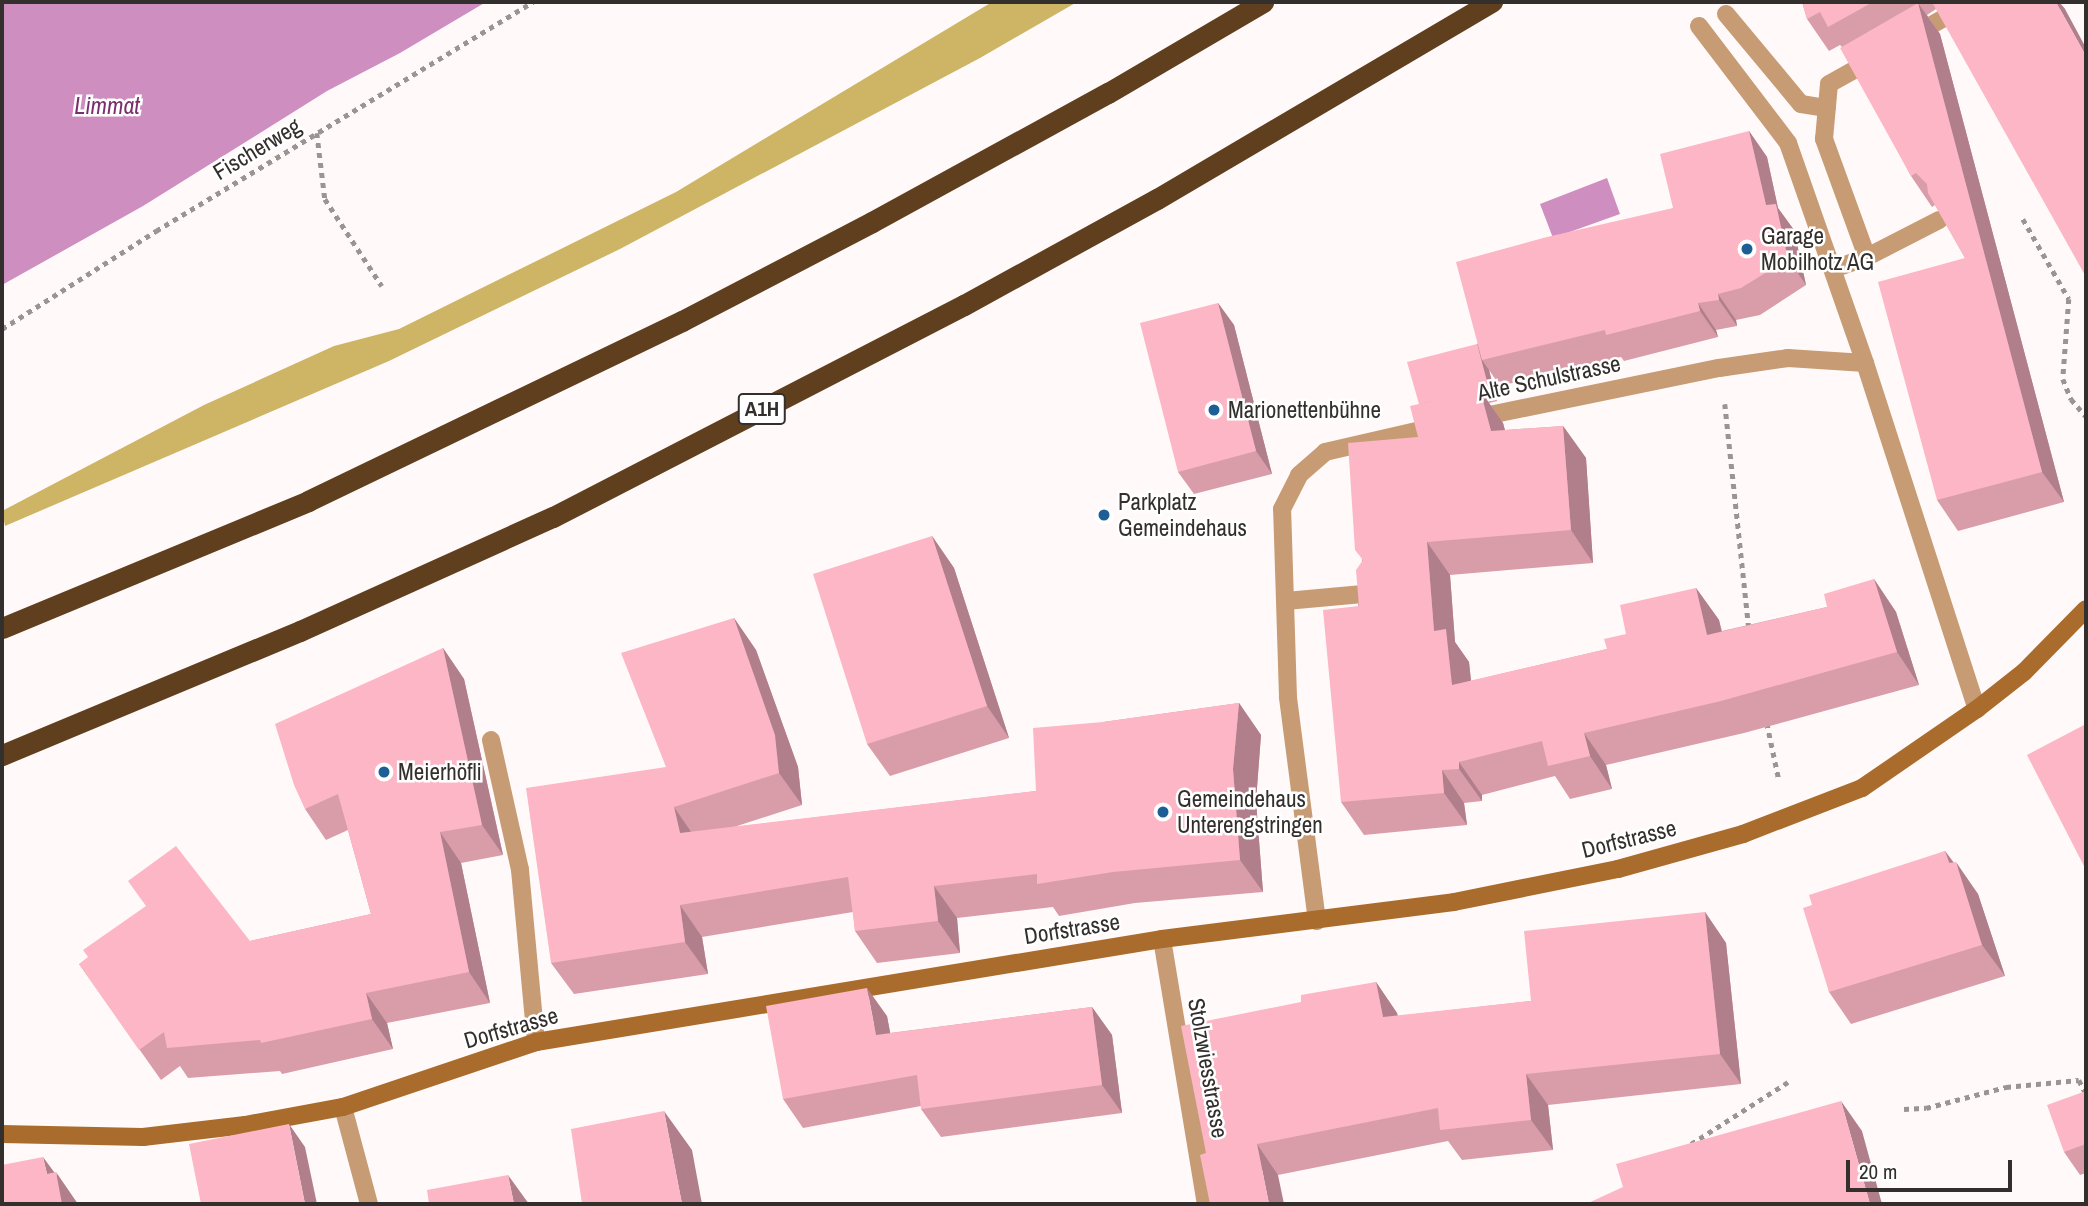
<!DOCTYPE html>
<meta charset="utf-8">
<style>
body{margin:0}
#map{position:relative;width:2088px;height:1206px;overflow:hidden;background:#fffaf9;font-family:"Archivo Narrow",sans-serif}
div>[style]{position:absolute}
.forest>*{inset:0;background:#ceb566}
.water>*{inset:0;background:#cf8ec0}
.path>*{height:4.5px;margin-top:-2.25px;transform-origin:0;background:repeating-linear-gradient(90deg,#999593 0 5px,transparent 0 10px)}
.lane>*{height:18px;margin:-9px;padding:0 9px;transform-origin:9px;border-radius:9px;background:#c79c75}
.street>*{height:18px;margin:-9px;padding:0 9px;transform-origin:9px;border-radius:9px;background:#c79c75}
.secondary>*{height:18px;margin:-9px;padding:0 9px;transform-origin:9px;border-radius:9px;background:#aa6c2d}
.highway>*{height:21px;margin:-10.5px;padding:0 10.5px;transform-origin:10.5px;border-radius:10.5px;background:#603f1f}
.wall>*{inset:0;background:#d99daa}
.shaded-wall>*{inset:0;background:#b07f8b}
.building>*{inset:0;background:#fcb6c6}
.dots>*{width:19px;height:19px;translate:-50% -50%;box-sizing:border-box;border:4px solid #fff;border-radius:50%}
span{translate:-50% -50%;white-space:nowrap;text-align:center;line-height:1.15;-webkit-text-stroke:5px #fff;paint-order:stroke}
.shield-label span{padding:2px 5px;background:#fff;border:2px solid;border-radius:5px;-webkit-text-stroke-width:0}
.shield-label{font-size:21px;color:#332f2d;font-weight:700}
.street-label{font-size:23px;color:#332f2d}
.poi-label{font-size:23px;color:#332f2d}
.left{translate:0 -50%;text-align:left}
.water-label{font-size:24px;color:#7b2e6d;font-style:italic}
.frame{position:absolute;inset:0;border:4px solid #332f2d;pointer-events:none}
.scale{position:absolute;left:1846px;top:1160px;width:166px;height:32px;box-sizing:border-box;border:4px solid #332f2d;border-top:0;padding-left:9px;font-size:21px;line-height:24px;white-space:nowrap;color:#332f2d;-webkit-text-stroke:5px #fff;paint-order:stroke}
</style>
<div id="map">
<div class="forest">
<i style="clip-path:polygon(992px 2px,1077px 2px,980px 58px,620px 249px,389px 361px,5px 526px,2px 511px,204px 405px,334px 346px,399px 329px,676px 192px)"></i>
</div>
<div class="water">
<i style="clip-path:polygon(2px 2px,486px 2px,400px 53px,327px 91px,143px 206px,2px 285px)"></i>
<i style="clip-path:polygon(1607px 178px,1620px 214px,1553px 238px,1540px 204px)"></i>
</div>
<div class="path">
<i style="left:317px;top:133px;width:66px;rotate:83.1deg"></i>
<i style="left:325px;top:199px;width:104px;rotate:56.8deg"></i>
<i style="left:2023px;top:219px;width:92px;rotate:60.1deg"></i>
<i style="left:2069px;top:299px;width:80px;rotate:94.3deg"></i>
<i style="left:2063px;top:379px;width:22px;rotate:68deg"></i>
<i style="left:2071px;top:399px;width:23px;rotate:49deg"></i>
<i style="left:2px;top:329px;width:183px;rotate:-32.5deg"></i>
<i style="left:156px;top:231px;width:441px;rotate:-31.3deg"></i>
<i style="left:1725px;top:404px;width:226px;rotate:83.9deg"></i>
<i style="left:1767px;top:723px;width:58px;rotate:78.1deg"></i>
<i style="left:1904px;top:1109px;width:22px;rotate:-3deg"></i>
<i style="left:1926px;top:1108px;width:83px;rotate:-14.7deg"></i>
<i style="left:2006px;top:1087px;width:73px;rotate:-5.5deg"></i>
<i style="left:2079px;top:1080px;width:16px;rotate:63deg"></i>
<i style="left:1691px;top:1144px;width:115px;rotate:-32.6deg"></i>
</div>
<div class="lane">
<i style="left:1726px;top:14px;width:117px;rotate:50.2deg"></i>
<i style="left:1801px;top:104px;width:26px;rotate:9deg"></i>
<i style="left:1699px;top:26px;width:147px;rotate:52.7deg"></i>
<i style="left:1788px;top:143px;width:233px;rotate:70.7deg"></i>
<i style="left:1914px;top:35px;width:67px;rotate:-29.6deg"></i>
<i style="left:1867px;top:257px;width:81px;rotate:-27.2deg"></i>
<i style="left:1833px;top:269px;width:36px;rotate:-19deg"></i>
<i style="left:1867px;top:257px;width:126px;rotate:-110deg"></i>
<i style="left:1824px;top:139px;width:55px;rotate:-84.8deg"></i>
<i style="left:1829px;top:84px;width:49px;rotate:-29.2deg"></i>
<i style="left:1286px;top:601px;width:88px;rotate:-5.2deg"></i>
<i style="left:491px;top:740px;width:133px;rotate:77.4deg"></i>
<i style="left:520px;top:870px;width:173px;rotate:84.7deg"></i>
</div>
<div class="street">
<i style="left:1475px;top:418px;width:249px;rotate:-11.6deg"></i>
<i style="left:1719px;top:368px;width:70px;rotate:-8.2deg"></i>
<i style="left:1788px;top:358px;width:77px;rotate:3.7deg"></i>
<i style="left:1865px;top:363px;width:364px;rotate:72.1deg"></i>
<i style="left:1317px;top:921px;width:226px;rotate:-97.4deg"></i>
<i style="left:1288px;top:697px;width:188px;rotate:-91.8deg"></i>
<i style="left:1282px;top:509px;width:38px;rotate:-63deg"></i>
<i style="left:1299px;top:475px;width:35px;rotate:-41deg"></i>
<i style="left:1325px;top:452px;width:116px;rotate:-13deg"></i>
<i style="left:1162px;top:939px;width:269px;rotate:80.6deg"></i>
<i style="left:343px;top:1107px;width:100px;rotate:75deg"></i>
</div>
<div class="secondary">
<i style="left:2px;top:1134px;width:141px;rotate:1.2deg"></i>
<i style="left:143px;top:1137px;width:103px;rotate:-6.7deg"></i>
<i style="left:245px;top:1125px;width:100px;rotate:-10.4deg"></i>
<i style="left:343px;top:1107px;width:204px;rotate:-18.6deg"></i>
<i style="left:536px;top:1042px;width:634px;rotate:-9.34deg"></i>
<i style="left:1162px;top:939px;width:294px;rotate:-7.2deg"></i>
<i style="left:1454px;top:902px;width:167px;rotate:-11.4deg"></i>
<i style="left:1618px;top:869px;width:130px;rotate:-15.6deg"></i>
<i style="left:1743px;top:834px;width:128px;rotate:-21.1deg"></i>
<i style="left:1862px;top:788px;width:140px;rotate:-34.5deg"></i>
<i style="left:1977px;top:709px;width:60px;rotate:-38.2deg"></i>
<i style="left:2024px;top:672px;width:88px;rotate:-45.5deg"></i>
</div>
<div class="highway">
<i style="left:2px;top:628px;width:331px;rotate:-22.5deg"></i>
<i style="left:308px;top:501px;width:415px;rotate:-25.7deg"></i>
<i style="left:682px;top:321px;width:214px;rotate:-27.5deg"></i>
<i style="left:872px;top:222px;width:269px;rotate:-28.7deg"></i>
<i style="left:1108px;top:93px;width:180px;rotate:-30.4deg"></i>
<i style="left:2px;top:755px;width:323px;rotate:-22.6deg"></i>
<i style="left:300px;top:631px;width:277px;rotate:-24.3deg"></i>
<i style="left:553px;top:517px;width:462px;rotate:-27.3deg"></i>
<i style="left:964px;top:305px;width:220px;rotate:-28.8deg"></i>
<i style="left:1157px;top:199px;width:389px;rotate:-30.5deg"></i>
</div>
<div class="wall">
<i style="clip-path:polygon(1802px 2px,2059px 2px,2065px 9px,1936px 9px,1927px 15px,1940px 34px,2064px 502px,1958px 531px,1937px 500px,1965px 258px,1935px 205px,1932px 207px,1911px 176px,1842px 47px,1840px 45px,1829px 51px,1807px 19px)"></i>
<i style="clip-path:polygon(1749px 131px,1767px 157px,1778px 208px,1794px 230px,1806px 285px,1760px 315px,1736px 320px,1737px 326px,1716px 330px,1718px 337px,1624px 361px,1621px 357px,1500px 386px,1489px 370px,1497px 401px,1489px 403px,1503px 423px,1505px 430px,1563px 426px,1586px 458px,1593px 563px,1450px 575px,1455px 642px,1469px 662px,1471px 681px,1607px 649px,1626px 634px,1696px 588px,1719px 620px,1722px 631px,1827px 607px,1874px 579px,1896px 612px,1919px 685px,1744px 733px,1606px 765px,1612px 789px,1570px 799px,1555px 776px,1482px 795px,1482px 801px,1464px 803px,1467px 825px,1364px 835px,1341px 802px,1362px 560px,1418px 437px,1419px 404px,1477px 344px,1673px 208px)"></i>
<i style="clip-path:polygon(1218px 303px,1234px 325px,1272px 474px,1194px 494px,1178px 472px)"></i>
<i style="clip-path:polygon(932px 536px,954px 568px,1009px 738px,890px 776px,867px 744px)"></i>
<i style="clip-path:polygon(734px 618px,756px 650px,798px 767px,802px 805px,734px 827px,1036px 791px,1103px 722px,1239px 703px,1261px 735px,1256px 801px,1263px 892px,1135px 903px,1059px 916px,1053px 907px,957px 918px,960px 953px,877px 963px,855px 931px,853px 912px,702px 937px,708px 974px,574px 994px,551px 963px,666px 767px)"></i>
<i style="clip-path:polygon(443px 648px,464px 679px,503px 855px,461px 863px,490px 1003px,387px 1023px,393px 1049px,282px 1074px,280px 1071px,188px 1078px,180px 1066px,161px 1080px,79px 964px,250px 941px,371px 914px,348px 830px,326px 840px,305px 809px)"></i>
<i style="clip-path:polygon(1945px 851px,1978px 894px,2005px 976px,1851px 1024px,1829px 992px,1812px 905px)"></i>
<i style="clip-path:polygon(1705px 912px,1726px 943px,1741px 1084px,1548px 1105px,1553px 1150px,1462px 1160px,1448px 1141px,1278px 1175px,1206px 1153px,1301px 1002px,1376px 982px,1397px 1013px,1398px 1016px,1531px 1001px)"></i>
<i style="clip-path:polygon(1092px 1007px,1112px 1035px,1122px 1113px,941px 1137px,921px 1109px,921px 1106px,803px 1128px,783px 1099px,887px 1016px,890px 1033px)"></i>
<i style="clip-path:polygon(2086px 1091px,2086px 1173px,2080px 1175px,2064px 1152px)"></i>
</div>
<div class="shaded-wall">
<i style="clip-path:polygon(2056px 2px,2059px 2px,2065px 9px,2086px 48px,2086px 56px)"></i>
<i style="clip-path:polygon(1918px 3px,1940px 34px,2064px 502px,2042px 472px)"></i>
<i style="clip-path:polygon(1749px 131px,1767px 157px,1778px 208px,1794px 230px,1806px 285px,1788px 259px,1766px 205px)"></i>
<i style="clip-path:polygon(1718px 294px,1736px 320px,1737px 326px,1719px 300px)"></i>
<i style="clip-path:polygon(1218px 303px,1234px 325px,1272px 474px,1256px 451px)"></i>
<i style="clip-path:polygon(1698px 303px,1716px 330px,1718px 337px,1700px 311px)"></i>
<i style="clip-path:polygon(1477px 344px,1482px 360px,1489px 370px,1497px 401px,1489px 389px)"></i>
<i style="clip-path:polygon(1480px 390px,1503px 423px,1514px 464px,1491px 431px)"></i>
<i style="clip-path:polygon(1563px 426px,1586px 458px,1593px 563px,1571px 530px)"></i>
<i style="clip-path:polygon(932px 536px,954px 568px,1009px 738px,987px 706px)"></i>
<i style="clip-path:polygon(1427px 542px,1450px 575px,1455px 642px,1469px 662px,1475px 718px,1452px 685px,1434px 631px)"></i>
<i style="clip-path:polygon(1874px 579px,1896px 612px,1919px 685px,1897px 652px)"></i>
<i style="clip-path:polygon(1696px 588px,1719px 620px,1729px 667px,1707px 635px)"></i>
<i style="clip-path:polygon(734px 618px,756px 650px,798px 767px,802px 805px,779px 773px)"></i>
<i style="clip-path:polygon(443px 648px,464px 679px,503px 855px,482px 825px)"></i>
<i style="clip-path:polygon(1239px 703px,1261px 735px,1256px 801px,1263px 892px,1240px 860px,1233px 769px)"></i>
<i style="clip-path:polygon(1584px 733px,1606px 765px,1612px 789px,1590px 756px)"></i>
<i style="clip-path:polygon(1459px 762px,1482px 795px,1482px 801px,1459px 769px)"></i>
<i style="clip-path:polygon(1442px 770px,1464px 803px,1467px 825px,1444px 793px)"></i>
<i style="clip-path:polygon(674px 807px,696px 839px,680px 833px)"></i>
<i style="clip-path:polygon(440px 832px,461px 863px,490px 1003px,469px 972px)"></i>
<i style="clip-path:polygon(1945px 851px,1958px 869px,1956px 862px,1978px 894px,2005px 976px,1982px 945px)"></i>
<i style="clip-path:polygon(934px 886px,957px 918px,960px 953px,938px 921px)"></i>
<i style="clip-path:polygon(680px 905px,702px 937px,708px 974px,685px 942px)"></i>
<i style="clip-path:polygon(1705px 912px,1726px 943px,1741px 1084px,1720px 1054px)"></i>
<i style="clip-path:polygon(1376px 982px,1397px 1013px,1404px 1048px,1383px 1017px)"></i>
<i style="clip-path:polygon(867px 988px,887px 1016px,896px 1063px,876px 1035px)"></i>
<i style="clip-path:polygon(366px 993px,387px 1023px,393px 1049px,372px 1019px)"></i>
<i style="clip-path:polygon(1092px 1007px,1112px 1035px,1122px 1113px,1102px 1085px)"></i>
<i style="clip-path:polygon(1526px 1074px,1548px 1105px,1553px 1150px,1531px 1120px)"></i>
<i style="clip-path:polygon(1841px 1101px,1862px 1131px,1882px 1204px,1870px 1204px)"></i>
<i style="clip-path:polygon(664px 1111px,692px 1150px,702px 1204px,682px 1204px)"></i>
<i style="clip-path:polygon(289px 1124px,305px 1147px,317px 1204px,305px 1204px)"></i>
<i style="clip-path:polygon(1257px 1144px,1278px 1175px,1284px 1204px,1269px 1204px)"></i>
<i style="clip-path:polygon(43px 1157px,57px 1176px,56px 1172px,78px 1204px,62px 1204px,47px 1174px)"></i>
<i style="clip-path:polygon(508px 1175px,529px 1204px,514px 1204px)"></i>
</div>
<div class="building">
<i style="clip-path:polygon(1802px 2px,1873px 2px,1828px 27px,1820px 12px,1807px 19px)"></i>
<i style="clip-path:polygon(1932px 2px,2056px 2px,2086px 56px,2086px 277px)"></i>
<i style="clip-path:polygon(1918px 3px,2042px 472px,1937px 500px,1878px 282px,1965px 258px,1928px 193px,1927px 184px,1916px 173px,1911px 176px,1840px 48px)"></i>
<i style="clip-path:polygon(1749px 131px,1766px 205px,1776px 204px,1788px 259px,1741px 288px,1718px 294px,1719px 300px,1698px 303px,1700px 311px,1606px 335px,1605px 330px,1482px 360px,1456px 262px,1547px 237px,1673px 208px,1660px 154px)"></i>
<i style="clip-path:polygon(1218px 303px,1256px 451px,1178px 472px,1140px 323px)"></i>
<i style="clip-path:polygon(1477px 344px,1489px 389px,1419px 404px,1407px 362px)"></i>
<i style="clip-path:polygon(1480px 390px,1491px 431px,1563px 426px,1571px 530px,1427px 542px,1434px 631px,1446px 629px,1452px 685px,1607px 649px,1604px 639px,1626px 634px,1620px 605px,1696px 588px,1707px 635px,1827px 607px,1824px 594px,1874px 579px,1897px 652px,1721px 701px,1584px 733px,1590px 756px,1548px 766px,1542px 741px,1459px 762px,1459px 769px,1442px 770px,1444px 793px,1341px 802px,1323px 610px,1359px 606px,1356px 570px,1363px 560px,1355px 550px,1348px 443px,1418px 437px,1410px 406px)"></i>
<i style="clip-path:polygon(932px 536px,987px 706px,867px 744px,813px 574px)"></i>
<i style="clip-path:polygon(734px 618px,775px 735px,779px 773px,674px 807px,680px 833px,1036px 791px,1033px 728px,1103px 722px,1239px 703px,1233px 769px,1240px 860px,1113px 872px,1037px 884px,1037px 874px,934px 886px,938px 921px,855px 931px,848px 877px,680px 905px,685px 942px,551px 963px,526px 788px,666px 767px,621px 653px)"></i>
<i style="clip-path:polygon(443px 648px,482px 825px,440px 832px,469px 972px,366px 993px,372px 1019px,261px 1043px,260px 1040px,167px 1048px,164px 1032px,139px 1050px,79px 964px,88px 957px,83px 950px,146px 906px,128px 881px,176px 846px,250px 941px,371px 914px,338px 794px,305px 809px,294px 785px,275px 724px)"></i>
<i style="clip-path:polygon(2086px 724px,2086px 870px,2027px 755px)"></i>
<i style="clip-path:polygon(1945px 851px,1949px 863px,1956px 862px,1982px 945px,1829px 992px,1803px 908px,1812px 905px,1809px 895px)"></i>
<i style="clip-path:polygon(1705px 912px,1720px 1054px,1526px 1074px,1531px 1120px,1440px 1130px,1438px 1108px,1257px 1144px,1269px 1204px,1210px 1204px,1200px 1155px,1206px 1153px,1181px 1026px,1301px 1002px,1301px 995px,1376px 982px,1383px 1017px,1531px 1001px,1524px 931px)"></i>
<i style="clip-path:polygon(867px 988px,876px 1035px,1092px 1007px,1102px 1085px,921px 1109px,917px 1075px,783px 1099px,766px 1006px)"></i>
<i style="clip-path:polygon(2086px 1091px,2086px 1144px,2064px 1152px,2047px 1105px)"></i>
<i style="clip-path:polygon(1841px 1101px,1870px 1204px,1586px 1204px,1623px 1187px,1616px 1164px)"></i>
<i style="clip-path:polygon(664px 1111px,682px 1204px,582px 1204px,571px 1129px)"></i>
<i style="clip-path:polygon(289px 1124px,305px 1204px,201px 1204px,189px 1144px)"></i>
<i style="clip-path:polygon(43px 1157px,47px 1174px,56px 1172px,62px 1204px,2px 1204px,2px 1165px)"></i>
<i style="clip-path:polygon(508px 1175px,514px 1204px,429px 1204px,427px 1190px)"></i>
</div>
<div class="dots">
<i style="left:1747px;top:249px;background:#1d5f94"></i>
<i style="left:1214px;top:410px;background:#1d5f94"></i>
<i style="left:1104px;top:515px;background:#1d5f94"></i>
<i style="left:384px;top:772px;background:#1d5f94"></i>
<i style="left:1163px;top:812px;background:#1d5f94"></i>
</div>
<div class="shield-label">
<span style="left:762px;top:409px">A1H</span>
</div>
<div class="street-label">
<span style="left:257px;top:149px;rotate:-31deg">Fischerweg</span>
<span style="left:1549px;top:378px;rotate:-12deg">Alte Schulstrasse</span>
<span style="left:1629px;top:839px;rotate:-14deg">Dorfstrasse</span>
<span style="left:1072px;top:929px;rotate:-9deg">Dorfstrasse</span>
<span style="left:511px;top:1028px;rotate:-16deg">Dorfstrasse</span>
<span style="left:1208px;top:1068px;rotate:80deg">Stolzwiesstrasse</span>
</div>
<div class="poi-label">
<span class="left" style="left:1761px;top:249px">Garage<br>Mobilhotz AG</span>
<span class="left" style="left:1228px;top:410px">Marionettenbühne</span>
<span class="left" style="left:1118px;top:515px">Parkplatz<br>Gemeindehaus</span>
<span class="left" style="left:398px;top:772px">Meierhöfli</span>
<span class="left" style="left:1177px;top:812px">Gemeindehaus<br>Unterengstringen</span>
</div>
<div class="water-label">
<span style="left:107px;top:106px">Limmat</span>
</div>
<div class="frame"></div>
<div class="scale">20 m</div>
</div>
